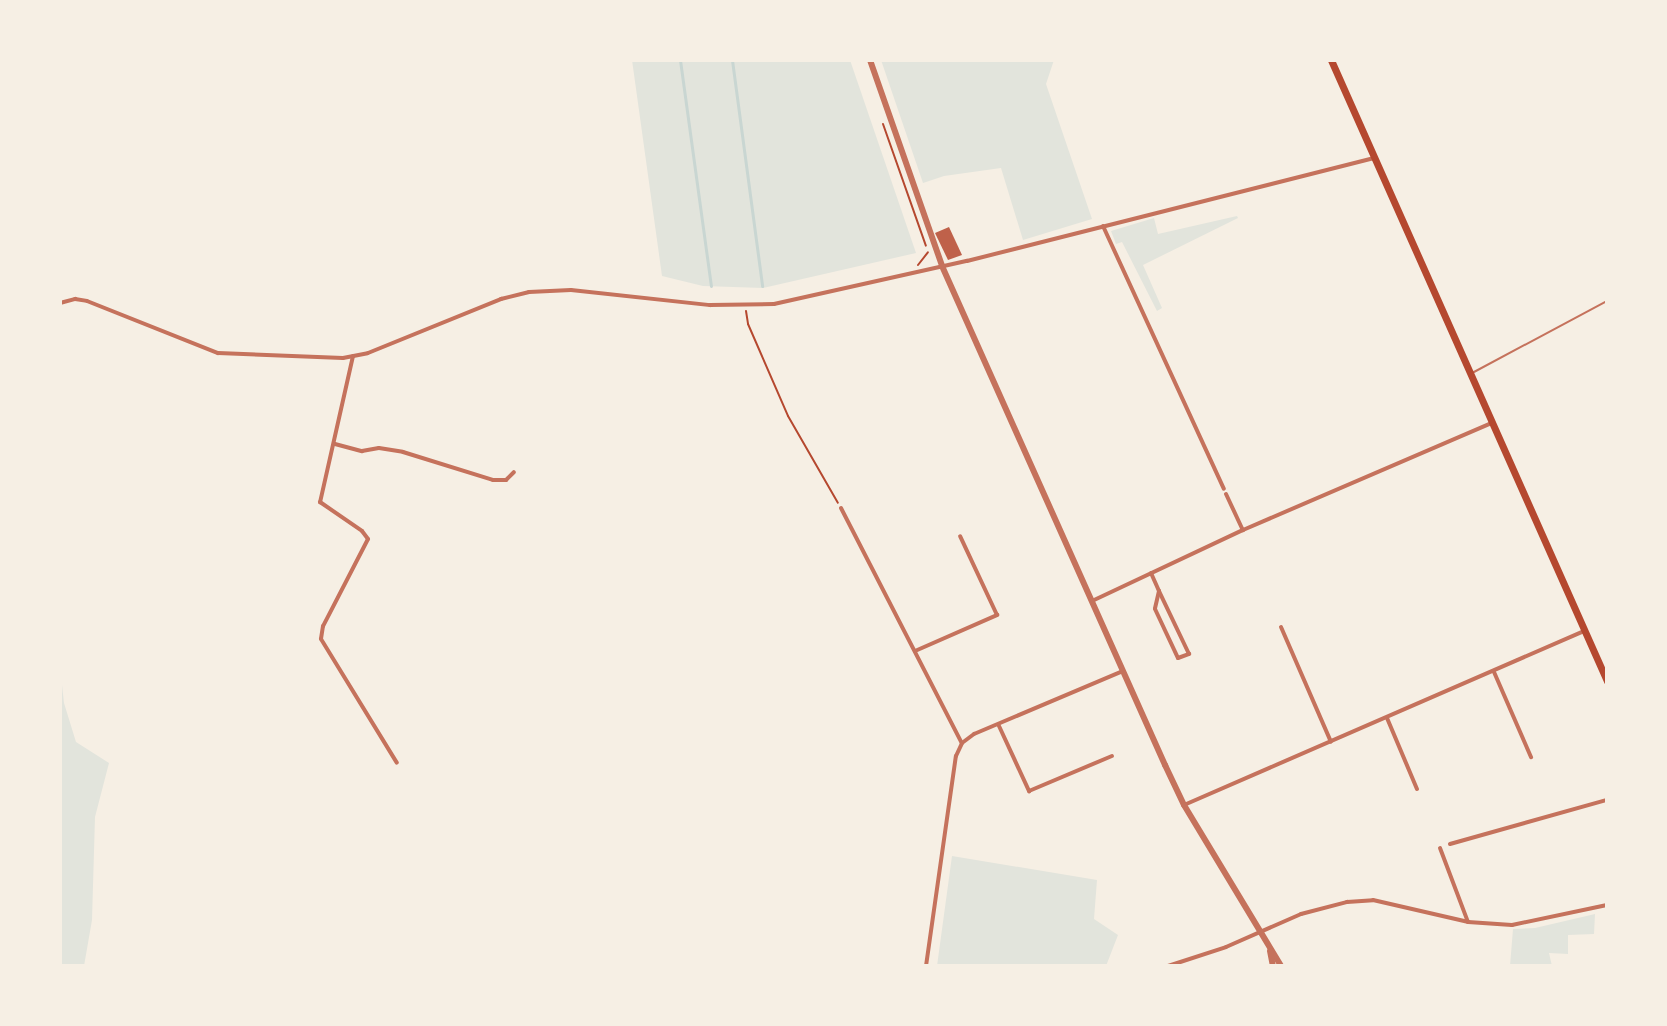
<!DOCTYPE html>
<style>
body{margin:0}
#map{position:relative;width:1667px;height:1026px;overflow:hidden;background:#f6efe4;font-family:"Source Sans 3",sans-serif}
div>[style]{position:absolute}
.green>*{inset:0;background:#e2e4dc}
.stream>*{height:3px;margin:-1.5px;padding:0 1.5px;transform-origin:1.5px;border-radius:1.5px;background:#c9d6d2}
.building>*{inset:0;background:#bf614a}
.path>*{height:2px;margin:-1px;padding:0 1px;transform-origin:1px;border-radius:1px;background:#b5482f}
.service>*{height:2px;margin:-1px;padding:0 1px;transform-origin:1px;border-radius:1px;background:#c5725c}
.minor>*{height:4px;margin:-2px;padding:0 2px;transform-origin:2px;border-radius:2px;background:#c5725c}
.tertiary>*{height:6px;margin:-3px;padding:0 3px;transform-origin:3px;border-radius:3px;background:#c5725c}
.primary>*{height:7px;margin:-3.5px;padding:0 3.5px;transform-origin:3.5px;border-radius:3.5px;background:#b5482f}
span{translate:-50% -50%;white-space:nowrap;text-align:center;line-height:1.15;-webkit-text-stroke:6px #f6efe4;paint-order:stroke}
.frame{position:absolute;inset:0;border:62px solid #f6efe4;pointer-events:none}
</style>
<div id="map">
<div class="green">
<i style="clip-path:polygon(850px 60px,916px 253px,763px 288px,703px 286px,662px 276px,632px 60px)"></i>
<i style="clip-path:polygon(881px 60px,1054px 60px,1046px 84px,1092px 219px,1023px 240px,1001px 168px,944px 176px,923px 183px)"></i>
<i style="clip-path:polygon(1237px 216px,1238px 218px,1143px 265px,1162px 308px,1157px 311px,1122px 242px,1116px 244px,1111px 231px,1154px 218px,1158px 234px)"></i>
<i style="clip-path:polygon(60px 667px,64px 703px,76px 742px,109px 763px,95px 817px,92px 920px,84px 966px,60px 966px)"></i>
<i style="clip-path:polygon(952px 856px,1097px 880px,1094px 919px,1118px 935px,1106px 966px,937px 966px)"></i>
<i style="clip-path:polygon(1595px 914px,1594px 934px,1568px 935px,1568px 954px,1549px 953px,1552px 966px,1510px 966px,1513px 929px,1535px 928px)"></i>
</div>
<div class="stream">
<i style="left:680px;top:60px;width:228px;rotate:82.2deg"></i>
<i style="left:732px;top:60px;width:228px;rotate:82.4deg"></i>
</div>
<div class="building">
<i style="clip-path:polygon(949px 227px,962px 255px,948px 260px,935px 233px)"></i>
</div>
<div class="path">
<i style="left:883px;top:124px;width:129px;rotate:70.6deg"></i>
<i style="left:918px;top:265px;width:16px;rotate:-52deg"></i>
<i style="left:746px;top:311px;width:13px;rotate:81deg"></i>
<i style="left:748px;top:324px;width:100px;rotate:66.5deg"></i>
<i style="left:788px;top:416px;width:100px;rotate:60.1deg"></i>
</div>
<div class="service">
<i style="left:1474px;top:372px;width:151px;rotate:-28.1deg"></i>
</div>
<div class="minor">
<i style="left:1103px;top:226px;width:289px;rotate:65.3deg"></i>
<i style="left:60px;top:303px;width:16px;rotate:-15deg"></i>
<i style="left:75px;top:299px;width:12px;rotate:9deg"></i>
<i style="left:87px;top:301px;width:141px;rotate:21.7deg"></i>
<i style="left:218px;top:353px;width:125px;rotate:2.3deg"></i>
<i style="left:343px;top:358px;width:25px;rotate:-11deg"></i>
<i style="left:368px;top:353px;width:144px;rotate:-22.1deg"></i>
<i style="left:501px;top:299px;width:29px;rotate:-14deg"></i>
<i style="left:529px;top:292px;width:42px;rotate:-2.7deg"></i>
<i style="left:571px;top:290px;width:140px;rotate:6.2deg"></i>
<i style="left:710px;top:305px;width:64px;rotate:-0.9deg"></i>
<i style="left:774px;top:304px;width:198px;rotate:-12.6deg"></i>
<i style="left:967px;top:261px;width:421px;rotate:-14.2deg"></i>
<i style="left:353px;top:356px;width:150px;rotate:102.7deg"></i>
<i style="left:320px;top:502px;width:51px;rotate:34.6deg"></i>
<i style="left:362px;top:531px;width:10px;rotate:53deg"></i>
<i style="left:368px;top:539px;width:98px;rotate:117.3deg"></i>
<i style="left:323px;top:626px;width:13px;rotate:99deg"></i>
<i style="left:321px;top:639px;width:145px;rotate:58.5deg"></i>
<i style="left:335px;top:444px;width:28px;rotate:15deg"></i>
<i style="left:362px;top:451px;width:17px;rotate:-10deg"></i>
<i style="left:379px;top:448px;width:24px;rotate:9deg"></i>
<i style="left:403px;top:452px;width:94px;rotate:17.3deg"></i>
<i style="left:493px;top:480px;width:13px"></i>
<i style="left:506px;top:480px;width:11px;rotate:-45deg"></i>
<i style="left:1226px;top:494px;width:40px;rotate:65deg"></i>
<i style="left:841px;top:508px;width:264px;rotate:62.8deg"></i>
<i style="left:1151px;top:573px;width:20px;rotate:66deg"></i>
<i style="left:1159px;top:591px;width:18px;rotate:103deg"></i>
<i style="left:1155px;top:609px;width:54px;rotate:64.9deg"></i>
<i style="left:1178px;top:658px;width:12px;rotate:-20deg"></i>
<i style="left:1189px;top:654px;width:70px;rotate:-115.5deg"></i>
<i style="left:1092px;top:601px;width:167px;rotate:-25.2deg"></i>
<i style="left:1243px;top:530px;width:271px;rotate:-23.3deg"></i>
<i style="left:1281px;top:627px;width:125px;rotate:66.5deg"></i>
<i style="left:915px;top:651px;width:90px;rotate:-23.7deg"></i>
<i style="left:997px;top:615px;width:87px;rotate:-115.1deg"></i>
<i style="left:1494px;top:672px;width:93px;rotate:66.5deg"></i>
<i style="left:1387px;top:718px;width:77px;rotate:67.1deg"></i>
<i style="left:999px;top:726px;width:72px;rotate:65.2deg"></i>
<i style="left:1029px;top:791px;width:90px;rotate:-22.9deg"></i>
<i style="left:1184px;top:805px;width:436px;rotate:-23.5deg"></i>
<i style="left:1450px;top:844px;width:163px;rotate:-15.7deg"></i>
<i style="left:1440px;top:848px;width:79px;rotate:69.3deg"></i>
<i style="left:926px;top:966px;width:212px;rotate:-81.9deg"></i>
<i style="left:956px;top:756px;width:14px;rotate:-65deg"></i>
<i style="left:962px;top:743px;width:15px;rotate:-37deg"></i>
<i style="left:974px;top:734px;width:162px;rotate:-22.9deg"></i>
<i style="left:1168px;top:966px;width:61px;rotate:-18.1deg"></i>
<i style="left:1226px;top:947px;width:82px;rotate:-23.7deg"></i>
<i style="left:1301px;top:914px;width:48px;rotate:-14.6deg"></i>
<i style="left:1347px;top:902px;width:26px;rotate:-4deg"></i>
<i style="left:1373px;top:900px;width:98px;rotate:13deg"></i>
<i style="left:1468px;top:922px;width:44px;rotate:3.9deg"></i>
<i style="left:1512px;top:925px;width:97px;rotate:-11.9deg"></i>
</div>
<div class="tertiary">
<i style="left:870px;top:60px;width:218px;rotate:70.7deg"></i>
<i style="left:942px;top:266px;width:547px;rotate:65.92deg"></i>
<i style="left:1165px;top:765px;width:44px;rotate:64.6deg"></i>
<i style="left:1184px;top:805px;width:188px;rotate:58.9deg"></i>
<i style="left:1270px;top:951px;width:15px;rotate:79deg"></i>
</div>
<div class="primary">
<i style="left:1331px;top:60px;width:680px;rotate:66.04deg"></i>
</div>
<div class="frame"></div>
</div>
